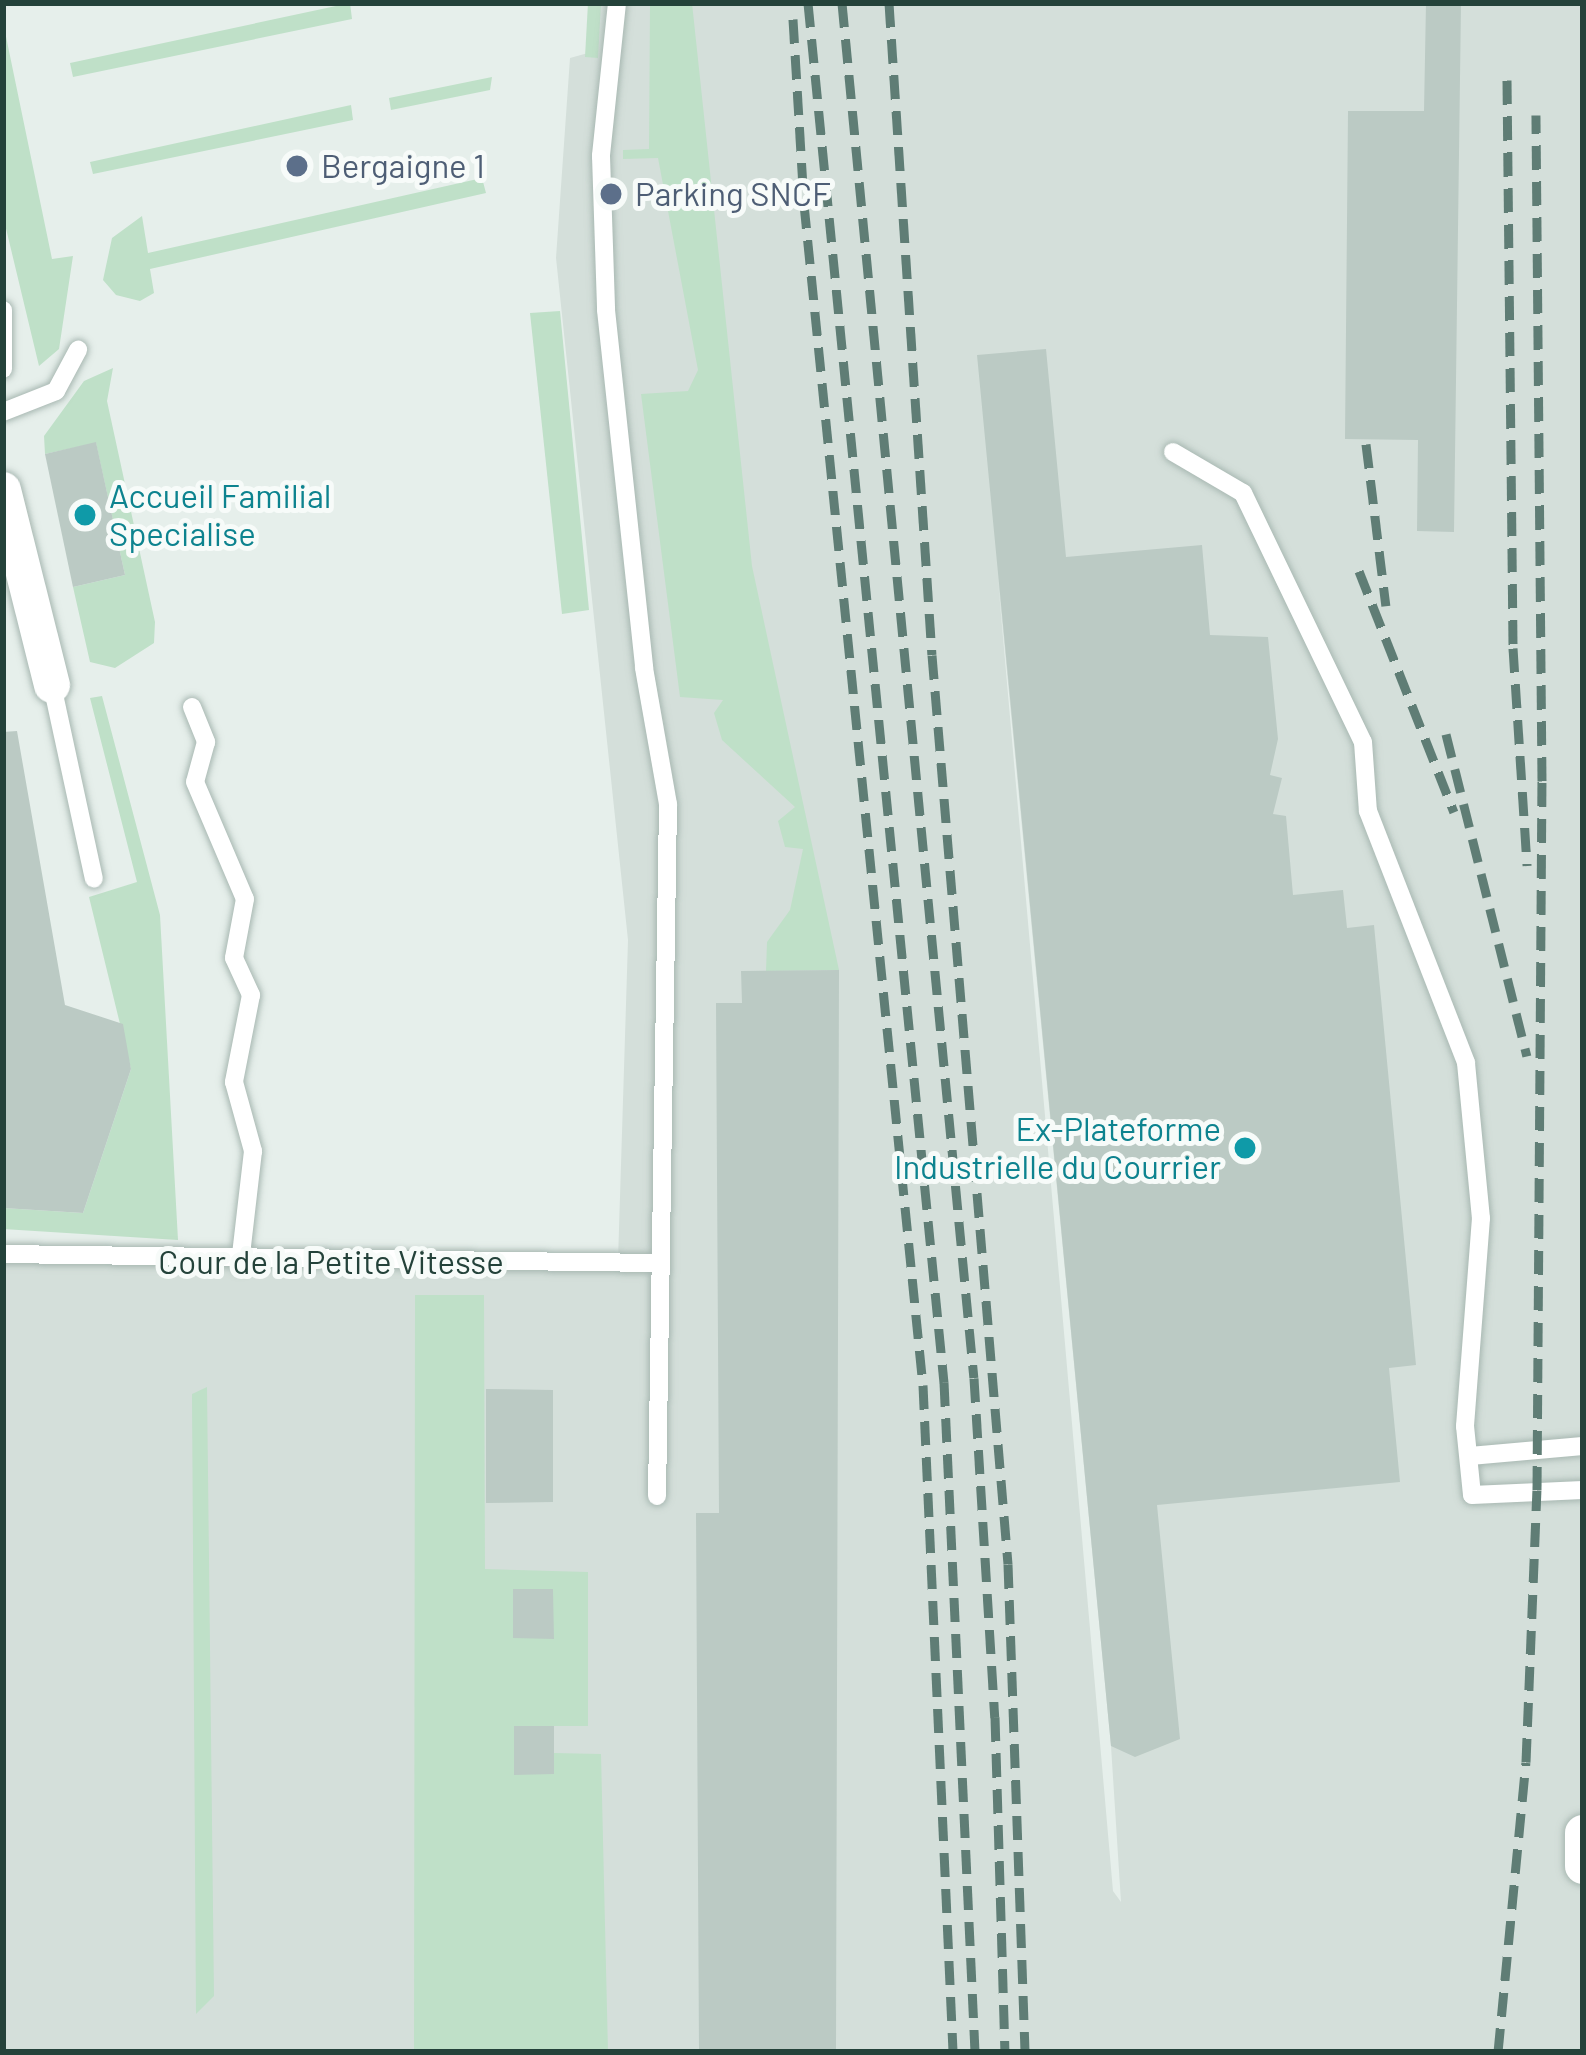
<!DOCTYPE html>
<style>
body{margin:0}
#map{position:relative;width:1586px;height:2055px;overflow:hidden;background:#e6efeb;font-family:Barlow,sans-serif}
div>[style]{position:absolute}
.built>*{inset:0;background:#d4dfda}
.green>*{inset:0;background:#bfe0c8}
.building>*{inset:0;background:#bbcac4}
.roads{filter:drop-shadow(0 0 3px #a8b8b2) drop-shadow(0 0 3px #a8b8b2)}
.service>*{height:18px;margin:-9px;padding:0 9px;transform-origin:9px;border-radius:9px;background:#fff}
.minor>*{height:36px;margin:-18px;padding:0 18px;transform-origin:18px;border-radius:18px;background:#fff}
.secondary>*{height:36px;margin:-18px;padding:0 18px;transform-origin:18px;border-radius:18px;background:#fff}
.rail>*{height:9px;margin-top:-4.5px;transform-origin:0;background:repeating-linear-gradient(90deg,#5f7d75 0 24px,transparent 0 36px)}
.dots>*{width:33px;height:33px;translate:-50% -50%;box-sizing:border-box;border:6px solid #f7fbf9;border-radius:50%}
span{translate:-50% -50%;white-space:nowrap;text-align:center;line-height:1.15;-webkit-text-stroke:10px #f7fbf9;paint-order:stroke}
.service-label{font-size:33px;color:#4e5e75}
.left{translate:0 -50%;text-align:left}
.culture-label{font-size:33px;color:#0d838f}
.right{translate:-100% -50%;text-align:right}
.street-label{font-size:33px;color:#24423a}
.frame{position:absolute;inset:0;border:6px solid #24423a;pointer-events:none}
</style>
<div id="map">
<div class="built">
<i style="clip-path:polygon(evenodd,588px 3px,1583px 3px,1583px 2052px,3px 2052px,3px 1254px,618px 1261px,628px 940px,556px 258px,570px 58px,588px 53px,588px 3px,998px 580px,1111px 1746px,1121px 1902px,1113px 1891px,998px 580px)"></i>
</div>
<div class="green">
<i style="clip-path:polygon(350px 3px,352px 19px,73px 77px,70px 63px)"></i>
<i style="clip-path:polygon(588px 3px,601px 3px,598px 58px,585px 57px)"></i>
<i style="clip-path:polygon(650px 3px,692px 3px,752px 566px,839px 970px,766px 971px,767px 942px,790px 910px,803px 849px,785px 847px,778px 821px,795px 807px,722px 740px,714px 713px,723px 700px,680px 697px,641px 394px,688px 391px,698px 370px,658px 158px,623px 159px,623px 150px,649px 149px)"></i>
<i style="clip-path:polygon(3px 22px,52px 259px,73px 256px,59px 349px,39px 366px,3px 216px)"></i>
<i style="clip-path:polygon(492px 77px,490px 90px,391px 110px,389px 98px)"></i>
<i style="clip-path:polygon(351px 105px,353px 120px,93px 174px,90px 162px)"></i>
<i style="clip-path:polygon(482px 178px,486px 193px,150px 269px,154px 293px,140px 301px,116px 295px,103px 280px,112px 238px,142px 216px,148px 253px)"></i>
<i style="clip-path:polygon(560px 311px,589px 610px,562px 614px,530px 313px)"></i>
<i style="clip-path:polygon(113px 368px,107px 401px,155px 622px,154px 643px,115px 668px,90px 662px,73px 587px,125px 575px,96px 443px,45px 454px,44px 436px,84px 381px)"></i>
<i style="clip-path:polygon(102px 696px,160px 915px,178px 1240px,3px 1229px,3px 1208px,83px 1213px,131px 1069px,89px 897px,137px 882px,90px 698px)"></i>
<i style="clip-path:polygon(415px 1295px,484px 1295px,485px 1569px,588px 1572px,588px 1726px,514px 1726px,514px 1774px,553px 1774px,554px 1753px,601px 1754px,608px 2052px,414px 2052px)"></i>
<i style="clip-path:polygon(207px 1387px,214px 1996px,196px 2014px,192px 1394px)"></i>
</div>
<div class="building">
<i style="clip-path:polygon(1426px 3px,1461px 3px,1454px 532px,1417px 531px,1418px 440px,1345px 439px,1348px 111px,1424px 111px)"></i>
<i style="clip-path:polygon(1046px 349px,1066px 557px,1202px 545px,1210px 635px,1268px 637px,1278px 739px,1270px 775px,1282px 778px,1273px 814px,1286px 816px,1293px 895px,1343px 890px,1347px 928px,1374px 925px,1416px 1365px,1389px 1368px,1400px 1482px,1157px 1505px,1180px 1739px,1135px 1757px,1111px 1746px,977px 355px)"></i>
<i style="clip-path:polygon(96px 442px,125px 575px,73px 587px,45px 454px)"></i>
<i style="clip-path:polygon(17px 731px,65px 1005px,123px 1024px,131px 1069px,83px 1213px,3px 1208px,3px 732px)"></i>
<i style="clip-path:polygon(839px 970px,836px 2052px,699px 2052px,696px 1513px,719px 1513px,716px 1003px,742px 1003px,741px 971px)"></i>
<i style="clip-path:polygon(486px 1389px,553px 1390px,553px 1502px,486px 1503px)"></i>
<i style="clip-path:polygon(513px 1589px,553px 1589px,554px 1639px,513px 1638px)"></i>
<i style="clip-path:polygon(514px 1726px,554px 1726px,554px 1774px,514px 1775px)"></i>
</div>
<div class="roads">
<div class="service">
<i style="left:617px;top:3px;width:154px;rotate:96deg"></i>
<i style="left:601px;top:156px;width:154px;rotate:88.1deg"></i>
<i style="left:606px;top:310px;width:360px;rotate:83.9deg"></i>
<i style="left:644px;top:668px;width:138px;rotate:80deg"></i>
<i style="left:668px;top:804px;width:692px;rotate:90.91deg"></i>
<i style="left:3px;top:310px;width:59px;rotate:90deg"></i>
<i style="left:3px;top:412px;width:57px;rotate:-21.6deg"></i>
<i style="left:56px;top:391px;width:47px;rotate:-61.8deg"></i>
<i style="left:1173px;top:452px;width:81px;rotate:30.4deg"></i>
<i style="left:1243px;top:493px;width:276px;rotate:64.3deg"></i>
<i style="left:1363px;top:742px;width:69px;rotate:85.9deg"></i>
<i style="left:1368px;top:811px;width:270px;rotate:68.7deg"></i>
<i style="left:1466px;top:1063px;width:156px;rotate:84.5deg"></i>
<i style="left:1481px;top:1218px;width:209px;rotate:94.4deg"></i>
<i style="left:1465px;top:1426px;width:69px;rotate:84.2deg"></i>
<i style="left:1472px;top:1495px;width:111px;rotate:-2.6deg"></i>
<i style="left:52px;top:685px;width:198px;rotate:77.8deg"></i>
<i style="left:192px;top:707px;width:38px;rotate:68deg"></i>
<i style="left:206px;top:742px;width:41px;rotate:105.4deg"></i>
<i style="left:195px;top:782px;width:127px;rotate:66.9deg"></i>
<i style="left:245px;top:899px;width:60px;rotate:100.6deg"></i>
<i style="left:234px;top:958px;width:41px;rotate:65.3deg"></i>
<i style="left:251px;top:995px;width:89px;rotate:101.1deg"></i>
<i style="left:234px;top:1082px;width:72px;rotate:74.6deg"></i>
<i style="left:253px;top:1151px;width:113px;rotate:96.6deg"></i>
<i style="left:3px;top:1254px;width:656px;rotate:0.79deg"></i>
<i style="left:1470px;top:1456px;width:113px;rotate:-5.1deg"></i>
</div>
<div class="minor">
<i style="left:3px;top:490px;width:201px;rotate:75.9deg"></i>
</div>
<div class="secondary">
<i style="left:1583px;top:1833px;width:33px;rotate:90deg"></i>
</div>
</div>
<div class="rail">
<i style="left:808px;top:3px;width:1386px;rotate:84.37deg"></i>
<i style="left:944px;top:1382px;width:671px;rotate:87.35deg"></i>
<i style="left:842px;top:3px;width:1381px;rotate:84.52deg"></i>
<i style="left:974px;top:1378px;width:340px;rotate:86.5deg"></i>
<i style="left:995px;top:1717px;width:335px;rotate:88.3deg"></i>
<i style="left:889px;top:3px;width:653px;rotate:86.23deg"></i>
<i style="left:932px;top:655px;width:912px;rotate:85.22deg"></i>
<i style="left:1008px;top:1564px;width:488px;rotate:88deg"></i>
<i style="left:793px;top:19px;width:185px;rotate:86.6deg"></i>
<i style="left:804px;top:204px;width:1187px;rotate:84.25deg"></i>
<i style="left:923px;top:1385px;width:668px;rotate:87.42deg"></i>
<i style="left:1507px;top:80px;width:568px;rotate:89.39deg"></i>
<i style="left:1513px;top:648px;width:218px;rotate:86.3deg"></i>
<i style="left:1366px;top:444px;width:163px;rotate:83deg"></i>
<i style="left:1359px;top:571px;width:259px;rotate:68.5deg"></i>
<i style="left:1446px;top:734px;width:332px;rotate:75.9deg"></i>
<i style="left:1498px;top:2052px;width:291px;rotate:-84.5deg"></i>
<i style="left:1526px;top:1762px;width:272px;rotate:-87.7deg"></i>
<i style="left:1537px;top:1490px;width:709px;rotate:-89.6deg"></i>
<i style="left:1542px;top:781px;width:666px;rotate:-90.52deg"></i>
</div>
<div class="dots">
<i style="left:297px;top:166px;background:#5c6f8a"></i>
<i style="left:611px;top:194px;background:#5c6f8a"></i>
<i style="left:85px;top:515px;background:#0f9aa8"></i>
<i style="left:1245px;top:1148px;background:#0f9aa8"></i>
</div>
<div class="service-label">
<span class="left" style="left:321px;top:166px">Bergaigne 1</span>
<span class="left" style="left:635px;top:194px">Parking SNCF</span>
</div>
<div class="culture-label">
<span class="left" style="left:109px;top:515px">Accueil Familial<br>Specialise</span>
<span class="right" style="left:1221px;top:1148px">Ex-Plateforme<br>Industrielle du Courrier</span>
</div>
<div class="street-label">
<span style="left:331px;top:1262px">Cour de la Petite Vitesse</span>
</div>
<div class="frame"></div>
</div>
